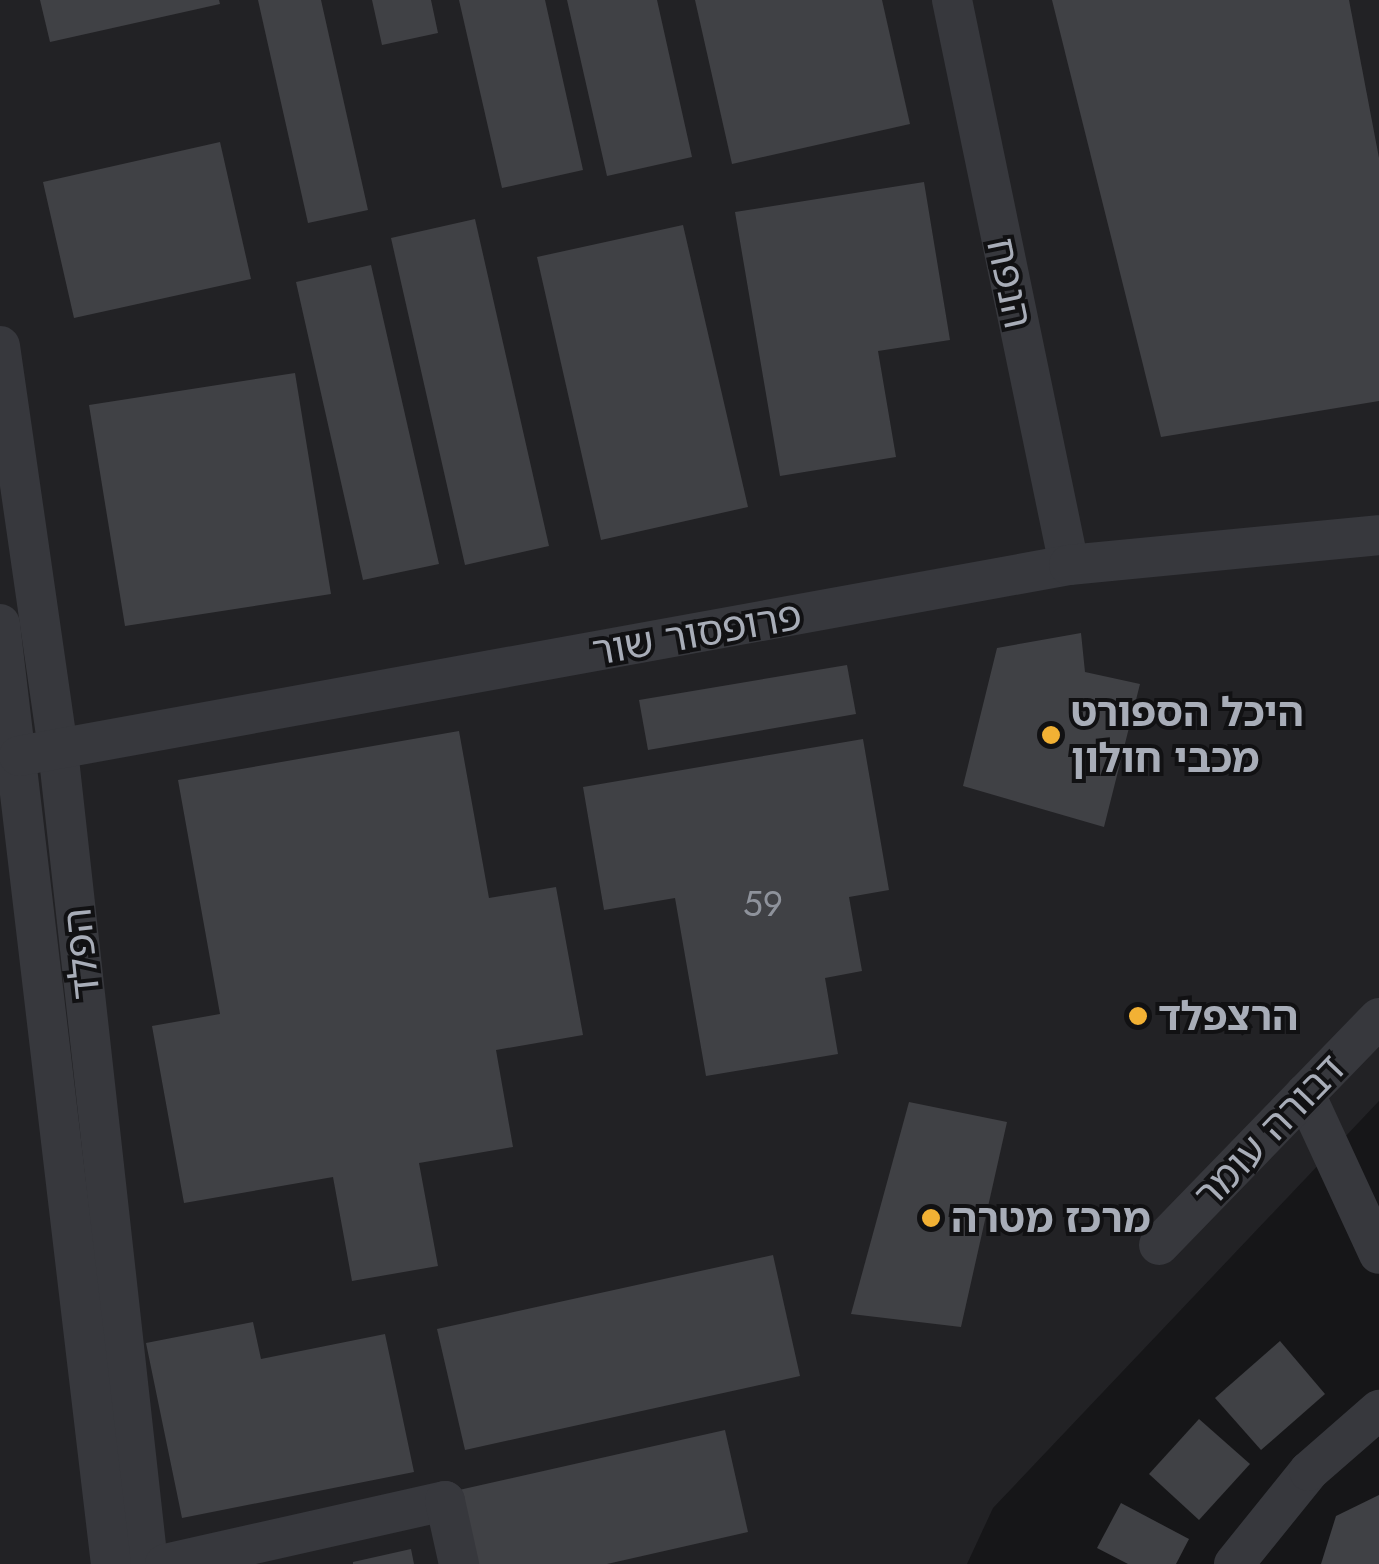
<!DOCTYPE html>
<meta charset="utf-8">
<style>
body{margin:0}
#map{position:relative;width:1379px;height:1564px;overflow:hidden;background:#161618;font-family:Jost,"Noto Sans Hebrew",sans-serif}
div>[style]{position:absolute}
.built>*{inset:0;background:#222225}
.building>*{inset:0;background:#404145}
.minor>*{height:40px;margin:-20px;padding:0 20px;transform-origin:20px;border-radius:20px;background:#37383d}
.dots>*{width:28px;height:28px;translate:-50% -50%;box-sizing:border-box;border:5px solid #111113;border-radius:50%}
span{translate:-50% -50%;white-space:nowrap;text-align:center;line-height:1.15;-webkit-text-stroke:8px #111113;paint-order:stroke}
.number-label{font-size:35px;color:#8e929b}
.number-label span{-webkit-text-stroke-width:0}
.street-label{font-size:40px;color:#a8adb8}
.poi-label{font-size:40px;color:#a8adb8;font-weight:700}
.left{translate:0 -50%;text-align:left}
</style>
<div id="map">
<div class="built">
<i style="clip-path:polygon(0 0,1379px 0,1379px 1101px,993px 1508px,967px 1564px,0 1564px)"></i>
</div>
<div class="building">
<i style="clip-path:polygon(40px 0,219px 0,220px 4px,50px 42px)"></i>
<i style="clip-path:polygon(258px 0,321px 0,368px 210px,308px 223px)"></i>
<i style="clip-path:polygon(372px 0,431px 0,438px 33px,382px 45px)"></i>
<i style="clip-path:polygon(459px 0,545px 0,583px 170px,502px 188px)"></i>
<i style="clip-path:polygon(567px 0,657px 0,692px 157px,607px 176px)"></i>
<i style="clip-path:polygon(695px 0,882px 0,910px 124px,732px 164px)"></i>
<i style="clip-path:polygon(1052px 0,1349px 0,1379px 158px,1379px 401px,1161px 437px)"></i>
<i style="clip-path:polygon(220px 142px,251px 279px,74px 318px,43px 182px)"></i>
<i style="clip-path:polygon(924px 182px,950px 340px,878px 351px,896px 457px,780px 476px,735px 212px)"></i>
<i style="clip-path:polygon(475px 219px,549px 546px,465px 565px,391px 238px)"></i>
<i style="clip-path:polygon(683px 225px,748px 507px,601px 540px,537px 257px)"></i>
<i style="clip-path:polygon(371px 265px,439px 564px,363px 580px,296px 282px)"></i>
<i style="clip-path:polygon(295px 373px,331px 594px,125px 626px,89px 405px)"></i>
<i style="clip-path:polygon(1081px 633px,1085px 672px,1140px 684px,1104px 827px,963px 786px,997px 648px)"></i>
<i style="clip-path:polygon(847px 665px,856px 714px,648px 750px,639px 700px)"></i>
<i style="clip-path:polygon(459px 731px,489px 898px,556px 887px,583px 1035px,496px 1050px,513px 1147px,419px 1163px,438px 1266px,352px 1281px,333px 1177px,184px 1203px,152px 1026px,220px 1014px,178px 780px)"></i>
<i style="clip-path:polygon(863px 739px,889px 890px,849px 897px,862px 971px,825px 978px,838px 1054px,706px 1076px,675px 898px,604px 910px,583px 787px)"></i>
<i style="clip-path:polygon(909px 1102px,1007px 1122px,961px 1327px,851px 1314px)"></i>
<i style="clip-path:polygon(773px 1255px,800px 1376px,465px 1450px,437px 1329px)"></i>
<i style="clip-path:polygon(253px 1322px,261px 1359px,385px 1334px,414px 1472px,182px 1518px,146px 1343px)"></i>
<i style="clip-path:polygon(1280px 1341px,1325px 1394px,1261px 1450px,1215px 1398px)"></i>
<i style="clip-path:polygon(1199px 1419px,1250px 1464px,1199px 1520px,1149px 1474px)"></i>
<i style="clip-path:polygon(725px 1430px,748px 1532px,607px 1564px,476px 1564px,459px 1490px)"></i>
<i style="clip-path:polygon(1379px 1495px,1379px 1564px,1321px 1564px,1336px 1516px)"></i>
<i style="clip-path:polygon(1121px 1503px,1189px 1539px,1176px 1564px,1128px 1564px,1097px 1548px)"></i>
<i style="clip-path:polygon(411px 1549px,414px 1564px,353px 1564px,353px 1562px)"></i>
</div>
<div class="minor">
<i style="left:952px;top:0;width:577px;rotate:78.3deg"></i>
<i style="left:0;top:346px;width:408px;rotate:81.8deg"></i>
<i style="left:58px;top:750px;width:819px;rotate:83.69deg"></i>
<i style="left:0;top:624px;width:947px;rotate:83.27deg"></i>
<i style="left:19px;top:756px;width:1067px;rotate:-10.31deg"></i>
<i style="left:1069px;top:565px;width:311px;rotate:-5.5deg"></i>
<i style="left:1305px;top:1094px;width:176px;rotate:65.2deg"></i>
<i style="left:1159px;top:1245px;width:316px;rotate:-45.9deg"></i>
<i style="left:165px;top:1564px;width:287px;rotate:-12.7deg"></i>
<i style="left:445px;top:1501px;width:65px;rotate:77.5deg"></i>
<i style="left:1234px;top:1564px;width:119px;rotate:-51.1deg"></i>
<i style="left:1309px;top:1471px;width:93px;rotate:-41.1deg"></i>
</div>
<div class="dots">
<i style="left:1051px;top:735px;background:#f2b134"></i>
<i style="left:1138px;top:1016px;background:#f2b134"></i>
<i style="left:931px;top:1218px;background:#f2b134"></i>
</div>
<div class="number-label">
<span style="left:763px;top:904px">59</span>
</div>
<div class="street-label">
<span style="left:1010px;top:283px;rotate:78deg">הנפח</span>
<span style="left:697px;top:633px;rotate:-10deg">פרופסור שור</span>
<span style="left:81px;top:954px;rotate:-96deg">הפלד</span>
<span style="left:1269px;top:1131px;rotate:-46deg">דבורה עומר</span>
</div>
<div class="poi-label">
<span class="left" style="left:1071px;top:735px">היכל הספורט<br>מכבי חולון</span>
<span class="left" style="left:1158px;top:1016px">הרצפלד</span>
<span class="left" style="left:951px;top:1218px">מרכז מטרה</span>
</div>
</div>
